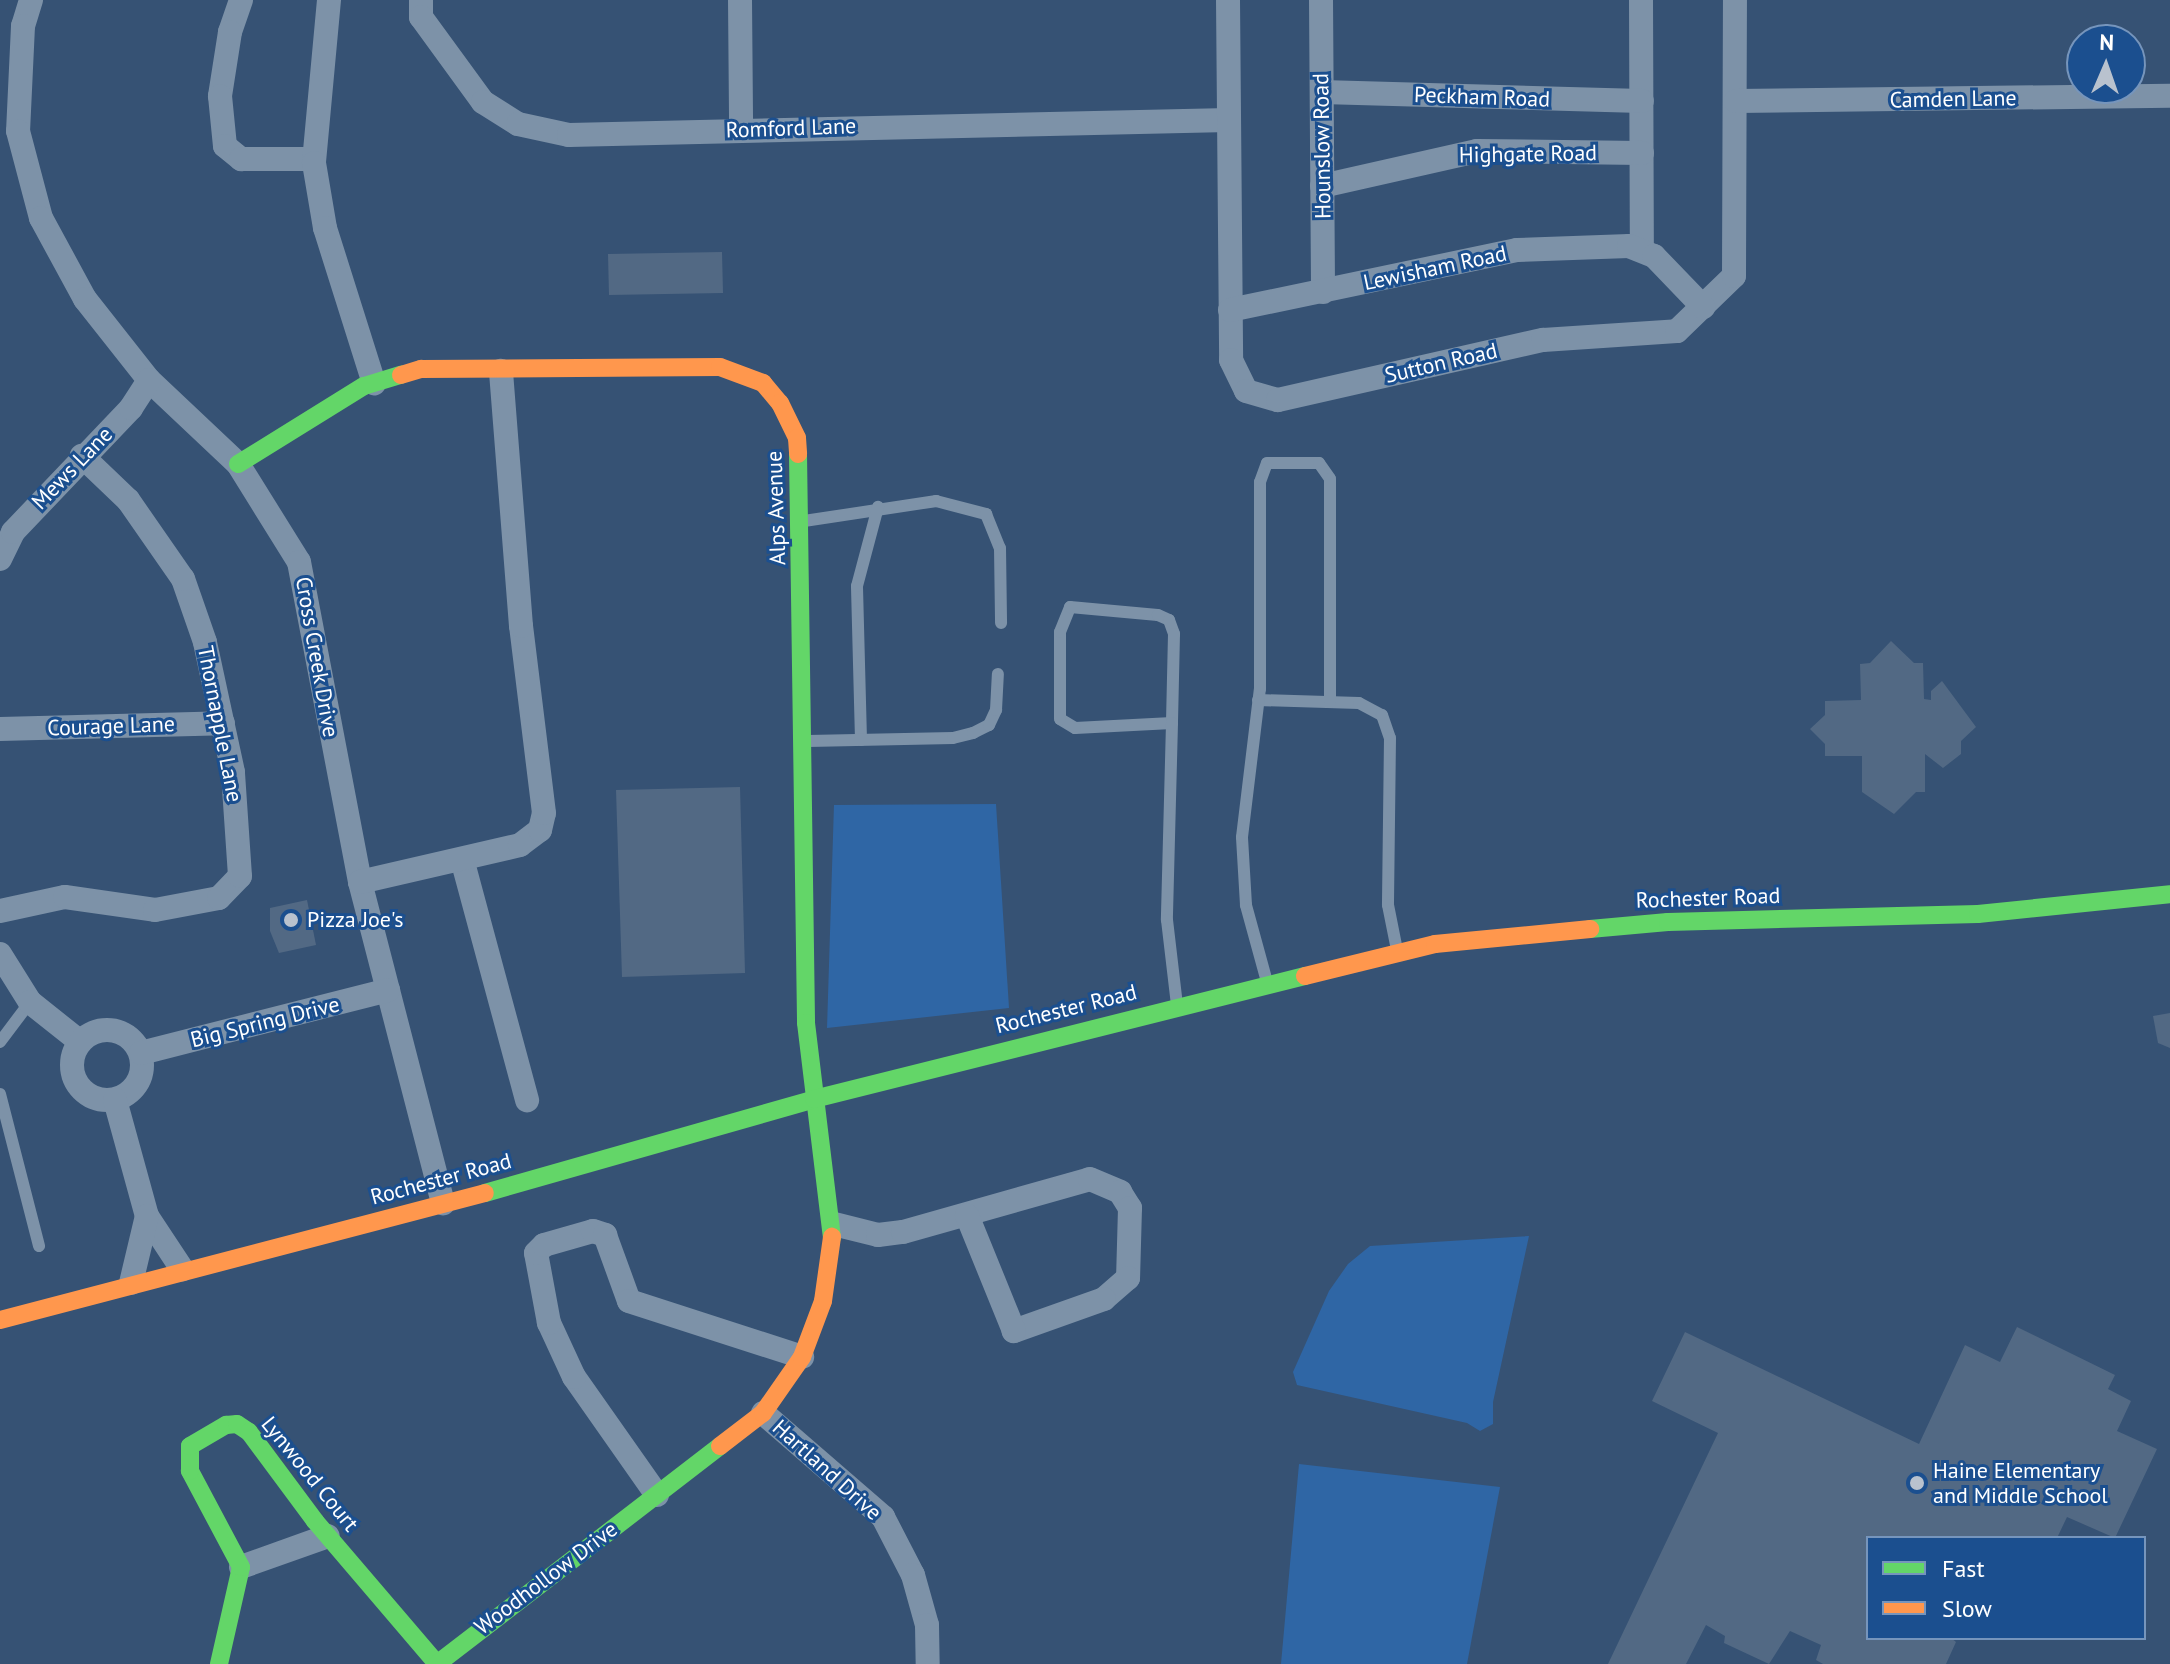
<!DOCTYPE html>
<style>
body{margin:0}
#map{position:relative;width:2170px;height:1664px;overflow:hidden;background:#365274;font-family:"PT Sans",sans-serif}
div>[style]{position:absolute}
.green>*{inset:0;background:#2f66a5}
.building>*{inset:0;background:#526984}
.lane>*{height:12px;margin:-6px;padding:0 6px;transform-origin:6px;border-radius:6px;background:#7d92a8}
.street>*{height:24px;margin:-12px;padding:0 12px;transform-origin:12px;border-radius:12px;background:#7d92a8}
.street>.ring{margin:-12px;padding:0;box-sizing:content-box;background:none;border:24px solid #7d92a8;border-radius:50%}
.fast>*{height:18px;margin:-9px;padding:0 9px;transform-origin:9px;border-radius:9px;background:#63d668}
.slow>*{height:18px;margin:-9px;padding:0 9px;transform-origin:9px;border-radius:9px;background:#ff974d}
.dots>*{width:22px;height:22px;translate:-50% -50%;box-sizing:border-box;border:4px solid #1b4f8f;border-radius:50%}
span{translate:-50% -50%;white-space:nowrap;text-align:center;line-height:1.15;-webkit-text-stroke:6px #1b4f8f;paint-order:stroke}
.street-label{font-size:22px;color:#fff}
.poi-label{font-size:22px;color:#fff}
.left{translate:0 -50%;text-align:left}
.legend{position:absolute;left:1866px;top:1536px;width:280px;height:104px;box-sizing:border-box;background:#1b4f8f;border:2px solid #7695bc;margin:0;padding:10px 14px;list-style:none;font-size:24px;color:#fff}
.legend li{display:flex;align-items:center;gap:16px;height:40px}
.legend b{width:40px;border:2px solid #7695bc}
.north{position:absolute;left:2066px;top:24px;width:80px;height:80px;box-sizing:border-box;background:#1b4f8f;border:2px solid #7695bc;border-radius:50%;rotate:2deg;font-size:22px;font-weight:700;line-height:32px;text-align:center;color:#fff}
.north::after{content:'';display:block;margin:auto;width:28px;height:36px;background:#b9c2ce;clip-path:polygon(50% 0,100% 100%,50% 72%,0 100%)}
</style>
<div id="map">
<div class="green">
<i style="clip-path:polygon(996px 804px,1009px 1008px,827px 1028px,834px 805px)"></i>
<i style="clip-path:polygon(1529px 1236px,1493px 1402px,1493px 1424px,1480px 1431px,1467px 1423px,1297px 1385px,1293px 1372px,1329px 1291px,1348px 1264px,1370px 1246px)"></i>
<i style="clip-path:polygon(1299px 1464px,1500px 1487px,1467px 1664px,1281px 1664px)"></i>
</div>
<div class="building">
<i style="clip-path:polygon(722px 252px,723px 293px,609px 295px,608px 254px)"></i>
<i style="clip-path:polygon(1891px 641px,1914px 663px,1923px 663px,1924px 699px,1931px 700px,1931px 691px,1942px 681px,1976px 727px,1961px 741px,1961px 754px,1943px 768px,1925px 754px,1925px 792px,1916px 792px,1894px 814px,1862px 792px,1862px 756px,1825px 756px,1825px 744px,1810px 729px,1825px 715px,1825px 701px,1861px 700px,1860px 664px,1870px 663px)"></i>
<i style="clip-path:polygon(740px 787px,745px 973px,622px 977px,616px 790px)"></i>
<i style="clip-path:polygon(307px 900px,316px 945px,279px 953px,270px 931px,270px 908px)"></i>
<i style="clip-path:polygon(2170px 1013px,2170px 1048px,2158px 1043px,2153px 1016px)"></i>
<i style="clip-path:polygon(2017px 1327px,2115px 1375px,2108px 1389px,2131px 1401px,2117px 1431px,2157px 1449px,2115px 1538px,2067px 1517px,2057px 1538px,1868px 1538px,1868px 1638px,1951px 1638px,1956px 1642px,1946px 1664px,1823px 1664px,1816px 1660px,1821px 1645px,1790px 1631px,1769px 1664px,1724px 1643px,1725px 1636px,1706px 1625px,1686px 1664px,1608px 1664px,1718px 1433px,1652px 1401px,1685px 1332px,1919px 1444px,1965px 1345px,2000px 1362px)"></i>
</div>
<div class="lane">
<i style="left:804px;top:521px;width:134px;rotate:-8.6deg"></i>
<i style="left:936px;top:501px;width:52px;rotate:14.6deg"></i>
<i style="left:986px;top:514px;width:37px;rotate:68deg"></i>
<i style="left:1000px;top:548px;width:75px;rotate:89.2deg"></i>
<i style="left:1258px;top:700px;width:101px;rotate:1.7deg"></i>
<i style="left:1359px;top:703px;width:26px;rotate:28deg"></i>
<i style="left:1382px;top:715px;width:24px;rotate:71deg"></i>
<i style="left:1390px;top:738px;width:167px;rotate:90.7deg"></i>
<i style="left:1388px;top:905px;width:46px;rotate:78.7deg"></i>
<i style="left:1172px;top:723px;width:97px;rotate:177deg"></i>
<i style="left:1075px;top:728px;width:17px;rotate:-149deg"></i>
<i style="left:1060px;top:719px;width:87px;rotate:-90deg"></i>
<i style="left:1060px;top:632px;width:27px;rotate:-68deg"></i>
<i style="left:1070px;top:607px;width:88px;rotate:5.2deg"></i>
<i style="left:1158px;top:615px;width:12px;rotate:24deg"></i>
<i style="left:1169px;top:620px;width:15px;rotate:70deg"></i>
<i style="left:1174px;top:634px;width:89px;rotate:91.3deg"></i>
<i style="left:1172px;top:723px;width:197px;rotate:91.5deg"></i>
<i style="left:1167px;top:920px;width:86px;rotate:83.3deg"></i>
<i style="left:861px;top:740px;width:154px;rotate:-91.5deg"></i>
<i style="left:857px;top:586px;width:82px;rotate:-75.1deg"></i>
<i style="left:808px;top:741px;width:145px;rotate:-1.2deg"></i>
<i style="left:953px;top:738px;width:21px;rotate:-14deg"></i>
<i style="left:973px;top:733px;width:18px;rotate:-27deg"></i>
<i style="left:989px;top:725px;width:17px;rotate:-65deg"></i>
<i style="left:996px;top:710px;width:36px;rotate:-87deg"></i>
<i style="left:1267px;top:982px;width:80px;rotate:-105.3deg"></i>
<i style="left:1246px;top:905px;width:68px;rotate:-93.4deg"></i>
<i style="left:1242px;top:837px;width:149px;rotate:-83.1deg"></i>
<i style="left:1260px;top:689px;width:207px;rotate:-90deg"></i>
<i style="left:1260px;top:482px;width:20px;rotate:-70deg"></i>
<i style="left:1267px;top:463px;width:52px"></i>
<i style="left:1319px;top:463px;width:19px;rotate:55deg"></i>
<i style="left:1330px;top:479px;width:223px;rotate:90deg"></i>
<i style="left:0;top:1042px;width:50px;rotate:-53.1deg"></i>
<i style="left:0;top:1094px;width:157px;rotate:75.6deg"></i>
</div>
<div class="street">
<i style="left:31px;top:0;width:27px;rotate:107deg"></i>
<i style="left:23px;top:26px;width:105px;rotate:92.7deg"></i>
<i style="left:18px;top:131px;width:90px;rotate:75.2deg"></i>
<i style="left:41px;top:218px;width:92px;rotate:61.5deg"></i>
<i style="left:85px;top:299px;width:103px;rotate:51.7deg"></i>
<i style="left:149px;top:380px;width:122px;rotate:43.3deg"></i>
<i style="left:238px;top:464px;width:115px;rotate:58.1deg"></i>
<i style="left:299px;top:562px;width:326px;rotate:79.2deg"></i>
<i style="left:360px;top:882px;width:332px;rotate:75.5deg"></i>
<i style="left:241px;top:0;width:34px;rotate:109deg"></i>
<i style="left:230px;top:32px;width:65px;rotate:98.9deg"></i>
<i style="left:220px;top:96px;width:50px;rotate:84.3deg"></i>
<i style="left:225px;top:146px;width:21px;rotate:39deg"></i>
<i style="left:241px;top:159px;width:73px"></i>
<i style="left:329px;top:0;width:164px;rotate:95.3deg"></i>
<i style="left:314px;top:163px;width:66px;rotate:80.4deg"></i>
<i style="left:325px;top:228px;width:163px;rotate:72.5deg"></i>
<i style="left:421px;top:0;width:17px;rotate:90deg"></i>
<i style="left:421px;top:17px;width:105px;rotate:53.9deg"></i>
<i style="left:483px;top:102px;width:41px;rotate:32.2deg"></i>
<i style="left:518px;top:124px;width:52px;rotate:12.2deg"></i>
<i style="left:569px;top:135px;width:660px;rotate:-1.3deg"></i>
<i style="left:740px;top:0;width:127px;rotate:89.5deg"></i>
<i style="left:1228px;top:0;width:360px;rotate:89.5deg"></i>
<i style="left:1231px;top:360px;width:34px;rotate:64deg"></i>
<i style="left:1246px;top:391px;width:33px;rotate:16deg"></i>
<i style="left:1278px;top:400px;width:272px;rotate:-12.8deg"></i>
<i style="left:1543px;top:340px;width:134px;rotate:-3.8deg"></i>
<i style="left:1677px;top:331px;width:79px;rotate:-44deg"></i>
<i style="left:1734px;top:276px;width:276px;rotate:-89.8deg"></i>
<i style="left:1321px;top:0;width:292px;rotate:89.6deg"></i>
<i style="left:1641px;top:0;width:248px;rotate:89.8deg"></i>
<i style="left:1322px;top:92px;width:320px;rotate:1.6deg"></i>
<i style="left:1736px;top:101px;width:434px;rotate:-0.7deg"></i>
<i style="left:1322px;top:186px;width:159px;rotate:-12.7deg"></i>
<i style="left:1477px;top:151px;width:165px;rotate:0.7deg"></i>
<i style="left:1230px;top:310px;width:293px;rotate:-11.8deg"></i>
<i style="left:1517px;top:250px;width:112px;rotate:-2deg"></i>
<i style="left:1629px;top:246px;width:27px;rotate:22deg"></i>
<i style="left:1654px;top:256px;width:71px;rotate:46.1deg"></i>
<i style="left:0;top:559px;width:30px;rotate:-64deg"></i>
<i style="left:13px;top:532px;width:171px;rotate:-46.4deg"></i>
<i style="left:131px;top:408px;width:33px;rotate:-57deg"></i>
<i style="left:0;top:729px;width:223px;rotate:-1.5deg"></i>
<i style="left:462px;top:859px;width:250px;rotate:74.9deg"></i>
<i style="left:360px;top:882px;width:164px;rotate:-13deg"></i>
<i style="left:520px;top:845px;width:25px;rotate:-37deg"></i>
<i style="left:540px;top:830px;width:17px;rotate:-77deg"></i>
<i style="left:544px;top:813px;width:188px;rotate:-97deg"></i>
<i style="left:521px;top:626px;width:256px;rotate:-94.5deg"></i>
<i style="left:0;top:911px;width:66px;rotate:-12.2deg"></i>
<i style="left:65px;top:897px;width:91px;rotate:8.2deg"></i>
<i style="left:155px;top:910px;width:65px;rotate:-10.6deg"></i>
<i style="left:219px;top:898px;width:30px;rotate:-46deg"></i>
<i style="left:240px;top:876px;width:104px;rotate:-93.9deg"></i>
<i style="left:233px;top:772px;width:133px;rotate:-102.2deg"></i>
<i style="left:205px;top:642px;width:67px;rotate:-109.2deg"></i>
<i style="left:183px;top:579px;width:96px;rotate:-124.8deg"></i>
<i style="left:128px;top:500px;width:64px;rotate:-136.3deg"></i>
<i style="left:0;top:954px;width:57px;rotate:58deg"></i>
<i style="left:30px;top:1002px;width:63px;rotate:38.5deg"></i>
<i class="ring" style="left:72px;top:1030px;width:46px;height:46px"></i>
<i style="left:141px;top:1053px;width:255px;rotate:-14.3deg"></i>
<i style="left:115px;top:1100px;width:120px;rotate:74.6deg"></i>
<i style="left:147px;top:1216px;width:64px;rotate:56.6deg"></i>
<i style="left:834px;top:1224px;width:45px;rotate:14deg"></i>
<i style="left:878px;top:1235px;width:25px;rotate:-7deg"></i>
<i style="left:903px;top:1232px;width:194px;rotate:-15.8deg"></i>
<i style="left:1090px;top:1179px;width:33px;rotate:23deg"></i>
<i style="left:1120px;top:1192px;width:19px;rotate:58deg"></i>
<i style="left:1130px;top:1208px;width:70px;rotate:91.6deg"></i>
<i style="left:1128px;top:1278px;width:32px;rotate:139deg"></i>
<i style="left:1104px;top:1299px;width:96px;rotate:160.4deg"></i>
<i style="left:1014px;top:1331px;width:125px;rotate:-112.1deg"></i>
<i style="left:131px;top:1283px;width:69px;rotate:-76.6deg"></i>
<i style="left:763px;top:1413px;width:159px;rotate:40.9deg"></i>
<i style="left:883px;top:1517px;width:65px;rotate:62.7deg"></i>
<i style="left:913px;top:1575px;width:52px;rotate:74.4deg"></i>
<i style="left:927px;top:1625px;width:39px;rotate:89deg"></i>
<i style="left:657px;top:1495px;width:144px;rotate:-125.1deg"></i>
<i style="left:574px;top:1377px;width:60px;rotate:-114.8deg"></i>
<i style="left:549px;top:1323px;width:71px;rotate:-100.5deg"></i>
<i style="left:536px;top:1253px;width:11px;rotate:-45deg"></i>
<i style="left:544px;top:1245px;width:51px;rotate:-15.9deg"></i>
<i style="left:593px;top:1231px;width:13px;rotate:18deg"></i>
<i style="left:605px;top:1235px;width:70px;rotate:70deg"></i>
<i style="left:629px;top:1301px;width:182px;rotate:17.9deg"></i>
<i style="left:241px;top:1567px;width:92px;rotate:-19.6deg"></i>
</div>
<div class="fast">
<i style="left:798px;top:454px;width:569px;rotate:89.19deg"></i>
<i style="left:806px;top:1023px;width:216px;rotate:83.1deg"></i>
<i style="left:238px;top:464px;width:148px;rotate:-31.8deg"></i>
<i style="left:364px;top:386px;width:39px;rotate:-17deg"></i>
<i style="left:1590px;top:929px;width:78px;rotate:-5.1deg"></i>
<i style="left:1668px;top:922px;width:310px;rotate:-1.5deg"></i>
<i style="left:1978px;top:914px;width:193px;rotate:-5.9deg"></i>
<i style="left:485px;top:1193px;width:342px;rotate:-15.9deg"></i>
<i style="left:814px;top:1099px;width:506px;rotate:-14.06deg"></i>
<i style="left:219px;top:1664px;width:99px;rotate:-77.2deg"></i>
<i style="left:241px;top:1567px;width:109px;rotate:-118deg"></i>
<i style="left:190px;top:1471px;width:25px;rotate:-90deg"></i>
<i style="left:190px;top:1446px;width:42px;rotate:-30.3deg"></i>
<i style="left:226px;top:1425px;width:11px;rotate:-5deg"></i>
<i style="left:237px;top:1424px;width:14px;rotate:34deg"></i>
<i style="left:249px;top:1432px;width:111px;rotate:53.4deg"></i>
<i style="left:315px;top:1521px;width:188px;rotate:49.5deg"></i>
<i style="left:437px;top:1664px;width:357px;rotate:-37.6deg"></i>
</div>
<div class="slow">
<i style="left:401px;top:375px;width:21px;rotate:-17deg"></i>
<i style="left:421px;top:369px;width:299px;rotate:-0.4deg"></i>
<i style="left:720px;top:367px;width:46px;rotate:20.4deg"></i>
<i style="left:763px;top:383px;width:26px;rotate:50deg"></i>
<i style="left:780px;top:403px;width:39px;rotate:64deg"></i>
<i style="left:797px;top:438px;width:16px;rotate:86deg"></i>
<i style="left:1305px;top:976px;width:134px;rotate:-13.8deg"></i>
<i style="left:1435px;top:944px;width:156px;rotate:-5.5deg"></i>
<i style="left:0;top:1320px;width:501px;rotate:-14.67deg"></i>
<i style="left:720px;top:1446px;width:54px;rotate:-37.5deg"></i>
<i style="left:763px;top:1413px;width:68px;rotate:-55.1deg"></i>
<i style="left:802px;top:1357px;width:60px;rotate:-69.4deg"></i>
<i style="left:823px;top:1301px;width:65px;rotate:-82deg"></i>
</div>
<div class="dots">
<i style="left:291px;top:920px;background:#b9c2ce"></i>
<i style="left:1917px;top:1483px;background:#b9c2ce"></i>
</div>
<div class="street-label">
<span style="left:1482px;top:97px;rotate:2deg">Peckham Road</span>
<span style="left:1953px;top:99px;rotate:-1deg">Camden Lane</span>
<span style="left:791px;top:128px;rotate:-2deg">Romford Lane</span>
<span style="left:1322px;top:146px;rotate:-91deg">Hounslow Road</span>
<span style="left:1528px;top:154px;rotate:-1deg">Highgate Road</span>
<span style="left:1435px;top:268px;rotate:-12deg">Lewisham Road</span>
<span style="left:1441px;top:363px;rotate:-13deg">Sutton Road</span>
<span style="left:72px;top:468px;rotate:-46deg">Mews Lane</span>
<span style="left:776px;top:508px;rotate:-92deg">Alps Avenue</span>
<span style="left:317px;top:657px;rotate:80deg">Cross Creek Drive</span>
<span style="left:220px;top:724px;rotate:79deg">Thornapple Lane</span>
<span style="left:111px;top:726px;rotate:-2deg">Courage Lane</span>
<span style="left:1708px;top:898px;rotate:-2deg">Rochester Road</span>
<span style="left:1066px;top:1009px;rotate:-14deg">Rochester Road</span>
<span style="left:265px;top:1022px;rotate:-14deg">Big Spring Drive</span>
<span style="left:441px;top:1179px;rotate:-15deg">Rochester Road</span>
<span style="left:827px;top:1470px;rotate:42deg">Hartland Drive</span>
<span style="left:310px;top:1474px;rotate:51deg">Lynwood Court</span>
<span style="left:546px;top:1578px;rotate:-37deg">Woodhollow Drive</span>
</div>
<div class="poi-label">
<span class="left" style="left:307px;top:920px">Pizza Joe's</span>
<span class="left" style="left:1933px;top:1483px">Haine Elementary<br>and Middle School</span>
</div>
<ul class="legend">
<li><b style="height:10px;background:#63d668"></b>Fast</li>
<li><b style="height:10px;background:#ff974d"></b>Slow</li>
</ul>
<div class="north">N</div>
</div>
